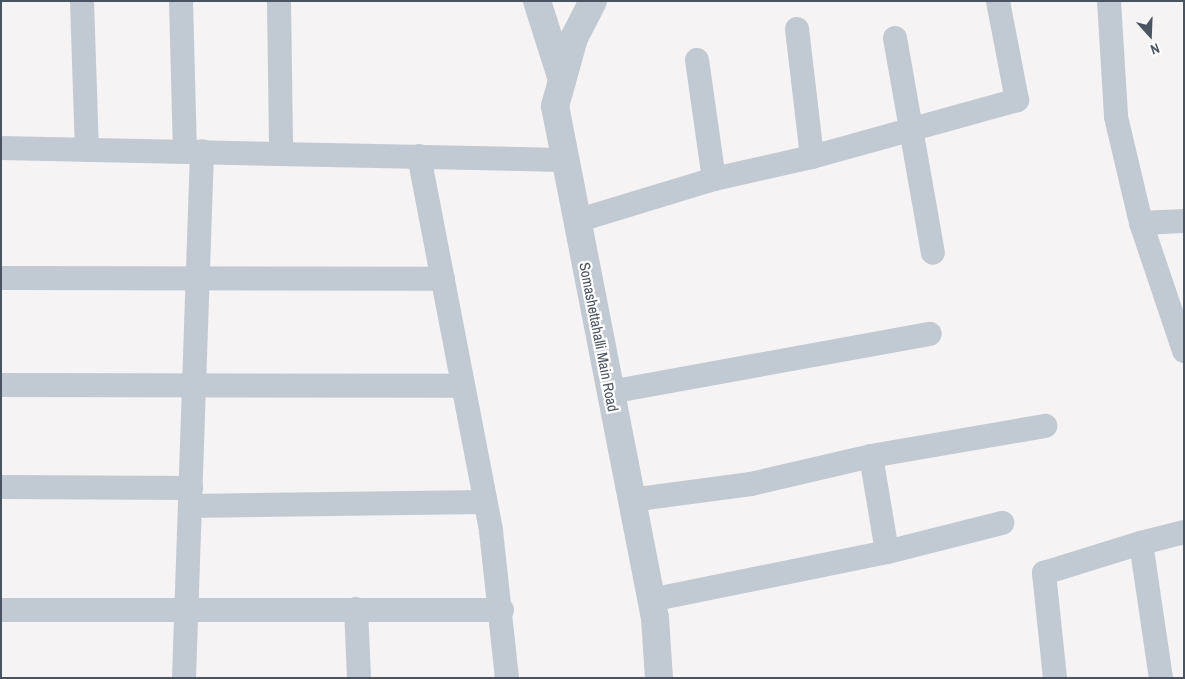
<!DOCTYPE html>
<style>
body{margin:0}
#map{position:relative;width:1185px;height:679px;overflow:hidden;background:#f5f3f3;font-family:"Archivo Narrow",sans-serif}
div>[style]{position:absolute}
.minor>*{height:24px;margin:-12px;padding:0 12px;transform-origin:12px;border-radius:12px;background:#c1c9d2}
.tertiary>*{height:28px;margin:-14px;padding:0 14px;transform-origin:14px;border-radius:14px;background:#c1c9d2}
span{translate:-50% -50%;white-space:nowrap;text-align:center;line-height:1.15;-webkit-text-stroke:4.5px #fff;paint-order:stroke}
.street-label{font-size:15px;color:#4a5461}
.frame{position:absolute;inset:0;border:2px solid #4a5461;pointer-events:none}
.north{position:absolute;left:1125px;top:10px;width:50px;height:50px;-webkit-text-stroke:4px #fff;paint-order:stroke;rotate:160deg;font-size:14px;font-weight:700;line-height:20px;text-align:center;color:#4a5461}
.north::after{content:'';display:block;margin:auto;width:18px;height:22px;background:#4a5461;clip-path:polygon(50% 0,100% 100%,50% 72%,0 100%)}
</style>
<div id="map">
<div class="minor">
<i style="left:82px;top:1px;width:149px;rotate:88.1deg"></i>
<i style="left:181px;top:1px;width:150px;rotate:88.5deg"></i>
<i style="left:279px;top:1px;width:152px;rotate:89.2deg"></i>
<i style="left:1109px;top:1px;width:116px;rotate:86.5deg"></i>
<i style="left:1116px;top:117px;width:109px;rotate:76.7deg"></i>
<i style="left:1141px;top:223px;width:135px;rotate:71.4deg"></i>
<i style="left:797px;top:29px;width:129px;rotate:83.3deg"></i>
<i style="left:895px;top:38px;width:218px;rotate:80deg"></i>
<i style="left:697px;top:60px;width:120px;rotate:81.9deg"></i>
<i style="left:1px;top:148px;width:562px;rotate:1.22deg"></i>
<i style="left:419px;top:156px;width:382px;rotate:79.1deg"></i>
<i style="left:491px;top:531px;width:148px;rotate:83.8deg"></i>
<i style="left:576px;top:221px;width:144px;rotate:-16.9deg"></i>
<i style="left:714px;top:179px;width:100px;rotate:-12.7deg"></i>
<i style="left:812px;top:157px;width:213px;rotate:-15.5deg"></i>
<i style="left:1017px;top:100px;width:101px;rotate:-100.9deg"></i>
<i style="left:1141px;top:223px;width:43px;rotate:-2.7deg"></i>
<i style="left:1px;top:278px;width:442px;rotate:0.1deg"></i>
<i style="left:1px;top:385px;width:462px;rotate:0.1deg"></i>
<i style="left:610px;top:392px;width:325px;rotate:-10.3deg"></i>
<i style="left:871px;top:456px;width:177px;rotate:-9.8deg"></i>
<i style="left:1px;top:487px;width:190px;rotate:0.3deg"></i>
<i style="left:631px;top:500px;width:121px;rotate:-7.6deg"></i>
<i style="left:751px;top:484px;width:123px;rotate:-13.1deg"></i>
<i style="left:871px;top:456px;width:97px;rotate:80.5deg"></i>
<i style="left:887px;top:552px;width:240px;rotate:168.5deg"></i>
<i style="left:190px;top:506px;width:295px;rotate:-0.8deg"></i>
<i style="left:1141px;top:543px;width:44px;rotate:-14.3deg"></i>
<i style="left:887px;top:552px;width:119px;rotate:-14.2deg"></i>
<i style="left:356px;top:609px;width:69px;rotate:87.5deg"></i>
<i style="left:1px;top:610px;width:501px"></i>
<i style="left:184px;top:678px;width:527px;rotate:-88.04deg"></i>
<i style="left:1055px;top:678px;width:106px;rotate:-96deg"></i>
<i style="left:1044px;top:573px;width:102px;rotate:-17.2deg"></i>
<i style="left:1141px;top:543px;width:136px;rotate:81.6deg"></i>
</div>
<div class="tertiary">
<i style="left:537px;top:1px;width:83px;rotate:72.4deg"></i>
<i style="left:593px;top:1px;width:42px;rotate:117.2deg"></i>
<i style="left:574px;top:38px;width:71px;rotate:105.6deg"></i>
<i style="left:555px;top:106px;width:522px;rotate:78.95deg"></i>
<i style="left:655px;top:618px;width:60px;rotate:86.2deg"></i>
</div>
<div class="street-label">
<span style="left:599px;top:337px;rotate:79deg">Somashettahalli Main Road</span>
</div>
<div class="frame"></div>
<div class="north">N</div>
</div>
